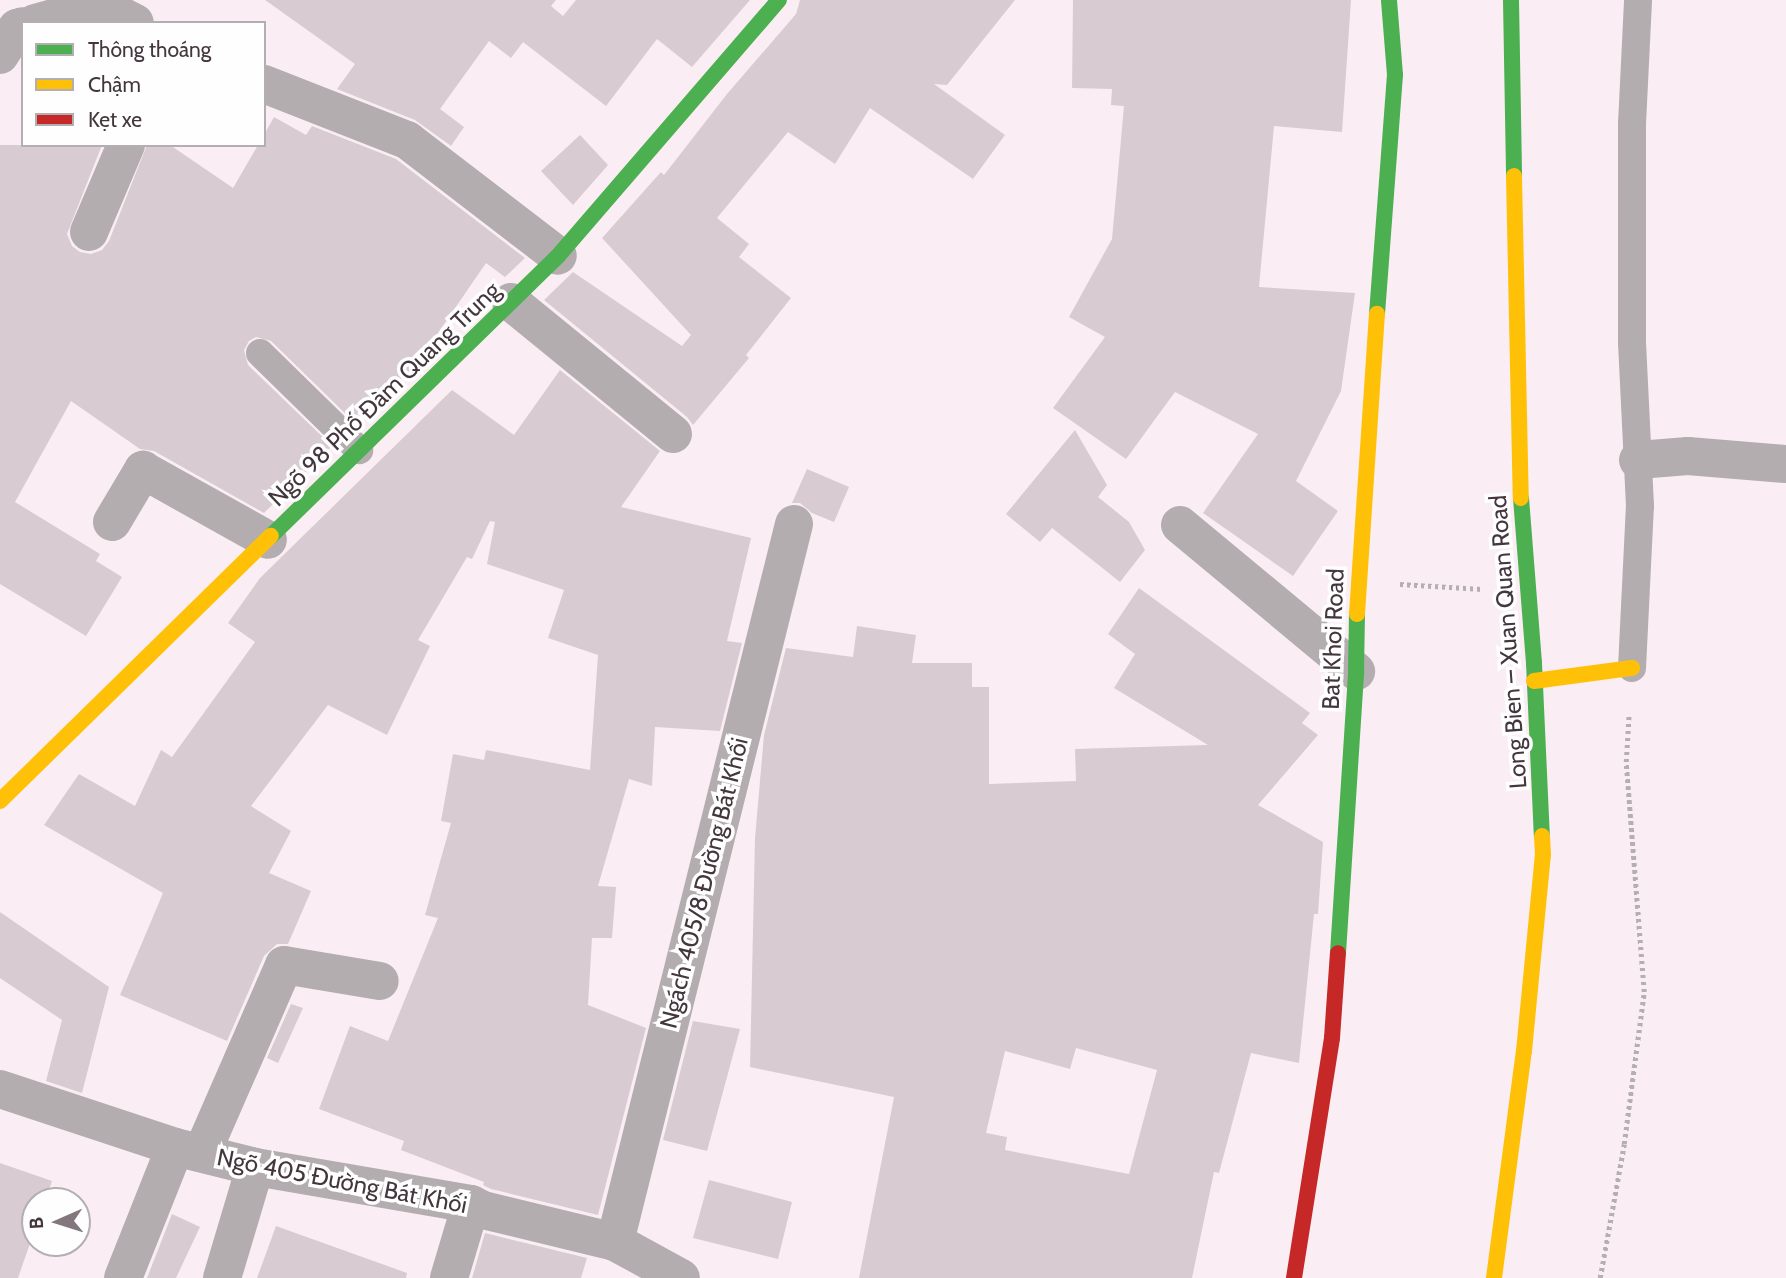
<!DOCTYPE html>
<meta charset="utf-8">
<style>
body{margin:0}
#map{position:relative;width:1786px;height:1278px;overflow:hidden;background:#faeef4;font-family:Cabin,sans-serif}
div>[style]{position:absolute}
.building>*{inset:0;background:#d8ccd2}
.path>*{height:4.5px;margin-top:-2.25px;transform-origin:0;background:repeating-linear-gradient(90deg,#b5afb3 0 3.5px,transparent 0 7px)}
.lane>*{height:28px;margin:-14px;padding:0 14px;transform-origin:14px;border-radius:14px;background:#b3adb0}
.street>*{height:38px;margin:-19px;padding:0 19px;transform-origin:19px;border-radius:19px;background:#b3adb0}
.fast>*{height:16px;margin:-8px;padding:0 8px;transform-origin:8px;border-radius:8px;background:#4caf50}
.slow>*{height:16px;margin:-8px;padding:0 8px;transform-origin:8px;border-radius:8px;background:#ffc107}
.jam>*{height:16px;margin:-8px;padding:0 8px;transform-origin:8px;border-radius:8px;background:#c62828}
span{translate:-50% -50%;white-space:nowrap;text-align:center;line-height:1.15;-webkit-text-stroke:7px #fefefe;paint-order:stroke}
.street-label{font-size:24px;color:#43363d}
.legend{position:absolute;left:21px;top:21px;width:245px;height:126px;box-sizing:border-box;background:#fefefe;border:2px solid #b3aeb1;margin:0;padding:9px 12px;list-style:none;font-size:21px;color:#43363d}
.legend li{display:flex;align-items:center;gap:14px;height:35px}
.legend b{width:35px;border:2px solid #b3aeb1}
.north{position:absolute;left:21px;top:1187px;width:70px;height:70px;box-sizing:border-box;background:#fefefe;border:2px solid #b3aeb1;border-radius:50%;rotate:267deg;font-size:19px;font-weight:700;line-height:28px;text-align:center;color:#43363d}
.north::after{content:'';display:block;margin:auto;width:24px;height:32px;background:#83767d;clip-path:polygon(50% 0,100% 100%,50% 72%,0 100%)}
</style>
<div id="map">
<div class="building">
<i style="clip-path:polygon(265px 0,556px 0,551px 6px,563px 16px,576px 0,750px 0,692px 67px,657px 39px,606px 106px,523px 42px,511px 58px,489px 41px,440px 109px,464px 127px,451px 146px,415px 120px,337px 89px,355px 64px)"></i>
<i style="clip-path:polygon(800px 0,1015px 0,947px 85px,934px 84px,1005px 135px,973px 179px,870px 108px,835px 164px,788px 132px,717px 218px,749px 244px,739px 257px,791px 298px,746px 355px,749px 358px,693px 425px,687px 417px,544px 300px,573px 272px,682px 346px,691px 335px,602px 238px,661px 172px,664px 175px,727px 94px,796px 14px)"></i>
<i style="clip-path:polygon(1073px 0,1351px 0,1342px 132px,1274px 126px,1259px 287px,1355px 293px,1341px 391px,1296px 481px,1338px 511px,1293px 576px,1203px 513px,1258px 434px,1175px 392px,1126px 459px,1053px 408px,1105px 337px,1069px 317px,1112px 239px,1124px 106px,1111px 105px,1112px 89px,1072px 88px)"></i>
<i style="clip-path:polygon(274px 117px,306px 135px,312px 126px,396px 159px,525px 258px,505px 277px,486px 263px,416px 365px,355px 423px,271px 341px,256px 337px,249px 341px,244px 350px,248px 365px,332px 446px,264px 513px,154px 451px,140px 449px,71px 401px,15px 502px,100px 554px,96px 561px,122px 577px,86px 636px,0 584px,0 145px,102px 145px,67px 234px,72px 246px,80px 252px,91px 254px,102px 250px,109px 241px,147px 145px,170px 145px,233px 188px,258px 145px,264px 145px,264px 135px)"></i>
<i style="clip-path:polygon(580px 135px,608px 165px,573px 205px,541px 171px)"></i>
<i style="clip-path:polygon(560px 370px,660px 451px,621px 507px,751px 538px,727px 641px,742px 643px,720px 731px,655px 727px,652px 786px,629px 779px,598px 886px,616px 887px,612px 938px,592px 938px,588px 1005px,646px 1028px,598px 1215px,491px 1189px,483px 1185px,484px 1182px,401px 1150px,404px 1141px,319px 1109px,350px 1026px,388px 1041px,438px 918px,425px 915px,451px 823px,441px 821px,453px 754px,484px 760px,486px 750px,590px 770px,598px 655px,548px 638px,564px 590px,487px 564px,495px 522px,490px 521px,472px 559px,467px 557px,418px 640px,430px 646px,387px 735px,328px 705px,251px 806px,291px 831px,269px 873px,311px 891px,288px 944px,277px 944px,264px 956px,227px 1041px,120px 995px,163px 893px,44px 825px,79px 774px,135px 806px,161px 750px,172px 757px,255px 642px,228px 623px,260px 578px,452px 390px,514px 435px)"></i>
<i style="clip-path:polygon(1075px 430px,1107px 485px,1098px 497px,1129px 522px,1145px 550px,1120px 582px,1052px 528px,1040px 542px,1006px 514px)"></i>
<i style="clip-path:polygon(807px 469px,849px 487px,834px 522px,812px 513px,800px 503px,792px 503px)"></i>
<i style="clip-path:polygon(evenodd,1139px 588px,1310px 713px,1302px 723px,1318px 735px,1258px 805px,1323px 842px,1318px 914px,1314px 914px,1299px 1063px,1251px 1053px,1219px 1173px,1214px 1172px,1192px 1278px,859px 1278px,894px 1097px,750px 1067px,755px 838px,764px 735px,786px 648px,853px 657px,857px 626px,916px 635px,912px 663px,972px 663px,972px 687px,989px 687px,989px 784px,1076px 781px,1075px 749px,1208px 745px,1114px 688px,1135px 654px,1108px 634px,1139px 588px,1076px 1048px,1157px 1070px,1129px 1174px,1005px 1150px,1007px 1137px,986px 1133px,1005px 1051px,1070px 1069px,1076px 1048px)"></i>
<i style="clip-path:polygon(0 912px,109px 987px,82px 1093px,46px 1081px,62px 1020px,0 978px)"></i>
<i style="clip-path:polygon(291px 1004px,303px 1008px,278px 1063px,267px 1058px)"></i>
<i style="clip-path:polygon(693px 1021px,740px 1029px,707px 1151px,663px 1140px)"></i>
<i style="clip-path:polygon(0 1163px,52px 1181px,45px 1201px,35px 1201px,35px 1229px,18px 1278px,0 1278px)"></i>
<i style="clip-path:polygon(709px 1180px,792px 1202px,778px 1259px,693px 1238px)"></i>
<i style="clip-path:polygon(172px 1214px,200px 1227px,176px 1278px,147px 1278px)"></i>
<i style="clip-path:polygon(276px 1226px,407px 1273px,406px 1278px,257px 1278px)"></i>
<i style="clip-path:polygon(485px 1233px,587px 1258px,581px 1278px,472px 1278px)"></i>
</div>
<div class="path">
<i style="left:1400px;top:584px;width:82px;rotate:3.5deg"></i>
<i style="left:1600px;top:1278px;width:136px;rotate:-79.8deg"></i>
<i style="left:1624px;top:1144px;width:153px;rotate:-82.5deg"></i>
<i style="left:1644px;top:992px;width:231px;rotate:-94.5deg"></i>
<i style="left:1626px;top:762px;width:49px;rotate:-86.5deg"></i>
</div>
<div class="lane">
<i style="left:260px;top:353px;width:139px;rotate:44.4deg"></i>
<i style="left:1632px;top:668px;width:162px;rotate:-87.2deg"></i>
<i style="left:1640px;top:506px;width:164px;rotate:-92.8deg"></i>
<i style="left:1632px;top:342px;width:218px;rotate:-90deg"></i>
<i style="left:1632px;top:124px;width:124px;rotate:-87.2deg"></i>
</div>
<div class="street">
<i style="left:35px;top:23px;width:67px;rotate:-15.5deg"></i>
<i style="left:100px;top:5px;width:39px;rotate:27deg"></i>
<i style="left:0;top:55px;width:32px;rotate:-58deg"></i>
<i style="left:17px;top:28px;width:6px;rotate:-18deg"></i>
<i style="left:264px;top:84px;width:154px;rotate:21.4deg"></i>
<i style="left:407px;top:140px;width:190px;rotate:37.5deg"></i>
<i style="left:89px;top:232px;width:95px;rotate:-67deg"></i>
<i style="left:511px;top:302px;width:209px;rotate:39.2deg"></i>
<i style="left:1638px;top:460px;width:50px;rotate:-4.6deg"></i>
<i style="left:1688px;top:456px;width:98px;rotate:4.7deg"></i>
<i style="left:112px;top:522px;width:61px;rotate:-59.2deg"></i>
<i style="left:143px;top:470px;width:143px;rotate:29.2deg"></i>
<i style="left:1180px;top:525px;width:229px;rotate:39.7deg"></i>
<i style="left:0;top:1089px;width:184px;rotate:18.3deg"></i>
<i style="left:175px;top:1147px;width:82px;rotate:14deg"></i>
<i style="left:255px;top:1167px;width:219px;rotate:9.7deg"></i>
<i style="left:471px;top:1204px;width:13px;rotate:27deg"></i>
<i style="left:483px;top:1210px;width:136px;rotate:13.6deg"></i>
<i style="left:615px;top:1242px;width:75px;rotate:28.6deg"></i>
<i style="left:202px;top:1153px;width:205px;rotate:-66.4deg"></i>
<i style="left:284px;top:965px;width:97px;rotate:9.5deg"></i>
<i style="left:615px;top:1242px;width:740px;rotate:-76deg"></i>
<i style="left:123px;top:1278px;width:141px;rotate:-68.3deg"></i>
<i style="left:222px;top:1278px;width:116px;rotate:-73.4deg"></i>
<i style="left:449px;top:1278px;width:77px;rotate:-73.4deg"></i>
</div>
<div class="fast">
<i style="left:1511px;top:0;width:176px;rotate:89deg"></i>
<i style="left:1377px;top:314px;width:240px;rotate:-85.7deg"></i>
<i style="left:1395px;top:75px;width:75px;rotate:-94.6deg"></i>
<i style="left:1521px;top:498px;width:166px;rotate:85.5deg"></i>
<i style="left:1534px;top:663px;width:173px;rotate:87.4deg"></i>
<i style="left:271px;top:536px;width:401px;rotate:-44.3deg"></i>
<i style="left:558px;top:256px;width:338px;rotate:-49.2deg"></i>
<i style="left:1338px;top:953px;width:283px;rotate:-86.3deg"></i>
<i style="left:1356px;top:671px;width:57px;rotate:-89deg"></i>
</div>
<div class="slow">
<i style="left:1514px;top:176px;width:322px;rotate:88.8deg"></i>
<i style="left:1357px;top:614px;width:301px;rotate:-86.2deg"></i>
<i style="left:1534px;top:681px;width:99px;rotate:-7.6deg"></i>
<i style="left:0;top:801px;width:379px;rotate:-44.4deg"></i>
<i style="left:1494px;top:1278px;width:229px;rotate:-82.5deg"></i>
<i style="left:1524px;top:1051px;width:197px;rotate:-84.5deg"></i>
<i style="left:1543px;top:855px;width:19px;rotate:-93deg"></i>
</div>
<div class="jam">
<i style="left:1294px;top:1278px;width:243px;rotate:-81deg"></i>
<i style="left:1332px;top:1038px;width:85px;rotate:-86deg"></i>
</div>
<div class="street-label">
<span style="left:384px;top:394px;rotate:-44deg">Ngõ 98 Phố Đàm Quang Trung</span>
<span style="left:1333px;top:639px;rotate:-88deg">Bat Khoi Road</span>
<span style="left:1508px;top:642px;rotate:-94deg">Long Bien – Xuan Quan Road</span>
<span style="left:704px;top:883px;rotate:-76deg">Ngách 405/8 Đường Bát Khối</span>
<span style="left:342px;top:1181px;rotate:11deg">Ngõ 405 Đường Bát Khối</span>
</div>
<ul class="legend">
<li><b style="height:9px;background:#4caf50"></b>Thông thoáng</li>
<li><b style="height:9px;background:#ffc107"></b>Chậm</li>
<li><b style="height:9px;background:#c62828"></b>Kẹt xe</li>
</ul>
<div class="north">B</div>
</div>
